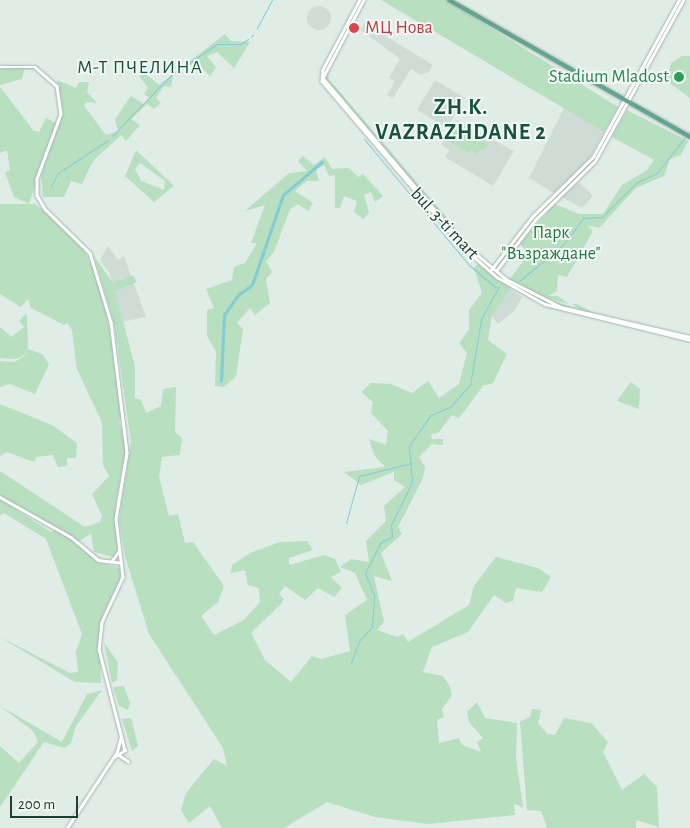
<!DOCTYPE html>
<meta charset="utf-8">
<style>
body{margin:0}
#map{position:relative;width:690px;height:828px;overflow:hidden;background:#e0ece6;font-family:"Alegreya Sans",sans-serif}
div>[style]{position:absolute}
.built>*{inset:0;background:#cedcd5}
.round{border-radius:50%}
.green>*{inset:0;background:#b7dfc0}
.stream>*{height:1px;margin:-0.5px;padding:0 0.5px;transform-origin:0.5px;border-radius:0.5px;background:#84ccd5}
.canal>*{height:2.5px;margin:-1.25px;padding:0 1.25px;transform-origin:1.25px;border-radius:1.25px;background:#84ccd5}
.roads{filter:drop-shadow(0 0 1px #a3b4ad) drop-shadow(0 0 1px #a3b4ad)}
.minor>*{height:2.5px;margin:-1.25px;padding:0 1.25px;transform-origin:1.25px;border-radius:1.25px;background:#fff}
.major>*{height:4px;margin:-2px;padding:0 2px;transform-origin:2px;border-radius:2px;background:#62a490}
.dots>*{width:14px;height:14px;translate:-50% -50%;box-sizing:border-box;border:2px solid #f1f8f4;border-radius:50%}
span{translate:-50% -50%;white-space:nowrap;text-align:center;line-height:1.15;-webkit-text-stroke:4px #f1f8f4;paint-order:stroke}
.health-label{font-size:18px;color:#be3a42}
.left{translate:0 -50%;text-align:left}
.leisure-label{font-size:18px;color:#27864d}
.right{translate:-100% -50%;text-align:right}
.street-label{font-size:18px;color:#203d34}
.park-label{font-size:18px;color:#277742}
.neighbourhood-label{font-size:19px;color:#1a5141;letter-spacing:1px}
.district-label{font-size:22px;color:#1a5141;font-weight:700;letter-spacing:1px}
.scale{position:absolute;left:10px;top:796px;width:68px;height:22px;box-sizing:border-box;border:2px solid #203d34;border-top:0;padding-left:6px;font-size:15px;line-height:18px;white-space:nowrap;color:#203d34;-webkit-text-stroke:4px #f1f8f4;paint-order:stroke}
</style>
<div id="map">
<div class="built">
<i class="round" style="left:307px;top:6px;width:24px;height:24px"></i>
<i style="clip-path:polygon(364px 23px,433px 65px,429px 72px,421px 75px,411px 69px,393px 98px,387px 95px,395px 81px,389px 78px,400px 59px,361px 30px)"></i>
<i style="clip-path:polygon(435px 80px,465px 98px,447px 128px,417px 110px)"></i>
<i style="clip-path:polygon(564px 108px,604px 132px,589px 159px,554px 193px,529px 178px)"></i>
<i style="clip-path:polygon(456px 120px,514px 151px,493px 186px,445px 157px,450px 150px,441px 145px)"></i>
<i style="clip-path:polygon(579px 182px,593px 196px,582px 208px,562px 197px)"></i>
<i style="clip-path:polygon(108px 246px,118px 260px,124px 256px,146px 317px,122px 322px,119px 317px,110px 274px,100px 260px)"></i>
<i style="clip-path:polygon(510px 289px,522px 297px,514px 311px,498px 324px,492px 316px)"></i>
</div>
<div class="green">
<i style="clip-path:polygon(381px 0,446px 0,618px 107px,604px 132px)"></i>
<i style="clip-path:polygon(225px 34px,231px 41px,250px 42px,234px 68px,217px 52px,207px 56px,216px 67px,210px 76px,196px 62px,173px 75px,171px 87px,164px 86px,156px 98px,161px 103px,154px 109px,147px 104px,131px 119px,140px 125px,126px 141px,121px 135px,93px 161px,82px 184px,71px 181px,64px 197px,43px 197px,41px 174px,63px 112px,57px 80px,76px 88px,79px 82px,89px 82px,87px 92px,97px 103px,86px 102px,84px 106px,106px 135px,118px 131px,115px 119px,131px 96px,144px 104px,150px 98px,144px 94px,148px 88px,139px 76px,145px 73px,159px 85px)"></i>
<i style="clip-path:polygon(333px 55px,328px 78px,465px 239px,463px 243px,323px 78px)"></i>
<i style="clip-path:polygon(682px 56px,690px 56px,690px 98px,667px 81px,671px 63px)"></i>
<i style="clip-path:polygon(29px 67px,35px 69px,24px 70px,22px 79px,0 85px,0 69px)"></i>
<i style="clip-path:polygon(0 87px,34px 131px,39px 132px,46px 118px,56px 123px,29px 204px,14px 197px,5px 172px,10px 170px,7px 150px,0 153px)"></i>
<i style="clip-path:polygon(627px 110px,688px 141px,681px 155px,670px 159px,664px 176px,636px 188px,599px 228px,587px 225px,593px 231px,567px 277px,558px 275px,557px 291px,548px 296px,558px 296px,569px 304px,546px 298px,580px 310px,572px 304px,577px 304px,598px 315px,563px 307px,509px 280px,528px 255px,520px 243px,555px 204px,579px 214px,603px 214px,622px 185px,647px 170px,654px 160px,612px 137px)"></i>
<i style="clip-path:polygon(456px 125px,488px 144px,485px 150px,480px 149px,475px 156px,471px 148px,468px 152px,447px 140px)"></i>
<i style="clip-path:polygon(evenodd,136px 150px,174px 186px,154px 202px,125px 176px,136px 150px,140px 163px,165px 181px,164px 190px,141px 181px,135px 169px,140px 163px)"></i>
<i style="clip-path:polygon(303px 156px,314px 165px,325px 157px,332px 169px,349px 168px,358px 177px,363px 174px,383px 196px,375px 202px,371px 192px,364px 195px,369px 213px,363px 219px,354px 212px,357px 201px,344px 196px,340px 208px,335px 208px,335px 175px,329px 176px,324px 165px,316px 170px,319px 181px,307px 181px,295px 191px,313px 203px,308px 211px,298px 204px,290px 209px,274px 252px,266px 261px,272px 272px,266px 279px,270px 303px,255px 315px,250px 308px,237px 323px,243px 329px,236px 376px,224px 387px,215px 386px,216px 352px,207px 336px,207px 310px,214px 308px,206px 289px,232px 280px,234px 267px,245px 263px,257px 243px,251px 243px,265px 205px,245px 211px,289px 173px,307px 171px,298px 161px)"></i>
<i style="clip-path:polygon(0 204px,35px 204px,44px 210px,80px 241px,101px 287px,117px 367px,124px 420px,119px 420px,126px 448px,115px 508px,118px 549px,114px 557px,94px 552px,91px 533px,78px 542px,0 498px,0 471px,85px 527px,100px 522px,102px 516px,92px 494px,109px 476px,103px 465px,102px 423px,77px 369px,72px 330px,67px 323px,64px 325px,31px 308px,28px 299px,21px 307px,0 294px)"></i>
<i style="clip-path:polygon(94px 256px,113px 283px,133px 275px,137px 282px,115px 291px,135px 366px,135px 398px,141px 400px,146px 413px,161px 406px,163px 389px,176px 387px,175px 432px,182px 438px,180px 455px,162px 457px,159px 477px,169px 516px,178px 514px,185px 543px,193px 542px,224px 586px,218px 602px,201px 616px,214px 635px,244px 620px,260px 602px,259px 588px,248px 585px,245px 570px,231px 573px,232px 565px,250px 553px,280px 542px,307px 541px,313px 550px,289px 558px,289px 565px,324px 555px,335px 559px,341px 572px,331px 577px,342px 588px,334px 597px,318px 588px,305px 600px,285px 586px,279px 594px,284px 599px,281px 604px,251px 633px,265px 660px,291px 682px,312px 656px,321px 659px,350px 651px,345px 615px,367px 600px,355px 573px,340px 567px,351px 559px,369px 562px,366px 541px,386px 521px,384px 506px,405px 487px,394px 480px,394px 472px,361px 485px,344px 472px,385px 467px,374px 455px,369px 439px,386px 445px,388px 431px,371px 413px,373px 402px,361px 392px,371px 383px,391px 384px,412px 393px,428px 381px,439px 398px,459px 384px,467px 353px,459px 343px,469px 330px,469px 310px,482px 293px,474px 268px,478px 264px,511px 288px,492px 316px,488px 340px,507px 354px,493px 383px,483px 386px,459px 418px,452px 415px,438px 433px,431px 434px,432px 439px,443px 439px,443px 445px,432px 444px,419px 457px,425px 467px,423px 478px,398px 527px,402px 534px,381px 553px,392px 581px,374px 576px,384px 622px,377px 630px,397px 637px,403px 634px,408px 642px,469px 605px,474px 586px,496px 557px,538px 568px,551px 577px,542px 592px,516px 588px,513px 601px,506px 603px,494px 595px,468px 632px,432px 647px,423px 672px,443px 676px,449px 685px,452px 695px,442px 709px,444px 717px,437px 720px,439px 743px,459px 738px,462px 745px,481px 752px,477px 742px,483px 738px,469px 722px,467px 712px,477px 702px,485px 718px,517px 723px,516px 758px,523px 807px,514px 804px,515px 815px,428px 824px,375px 817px,327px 802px,284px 828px,222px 828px,210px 806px,189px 823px,181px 810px,186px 793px,214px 759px,227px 766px,223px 748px,149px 634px,125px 556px,119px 520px,131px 442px,114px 323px)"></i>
<i style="clip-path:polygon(27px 313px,28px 349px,42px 354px,49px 364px,35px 394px,10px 384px,0 387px,0 361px,15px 362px,29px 352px,16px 359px,0 358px,0 327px,11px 337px,24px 327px,19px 321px)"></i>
<i style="clip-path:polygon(631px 382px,640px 389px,639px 409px,617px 401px)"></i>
<i style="clip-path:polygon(0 404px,52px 425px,77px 443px,76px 458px,67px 458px,67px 466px,58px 467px,53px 455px,36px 457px,34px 462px,7px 452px,0 456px)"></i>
<i style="clip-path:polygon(0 499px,51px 532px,56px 530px,79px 544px,97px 562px,120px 568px,121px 579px,100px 624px,101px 683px,75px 682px,0 637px,70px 673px,78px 672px,76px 652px,82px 634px,46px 539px,4px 513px,0 516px)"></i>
<i style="clip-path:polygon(104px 643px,118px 662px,117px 680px,112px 683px)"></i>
<i style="clip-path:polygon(124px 686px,130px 703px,128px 710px,119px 706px,113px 687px)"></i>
<i style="clip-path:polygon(102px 690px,76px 726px,71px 743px,64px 748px,44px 742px,0 807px,0 746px,19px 763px,38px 742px,33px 731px,0 706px,62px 742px,87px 694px)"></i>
<i style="clip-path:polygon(532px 709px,541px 710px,538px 723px,547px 734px,555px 735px,564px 718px,591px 723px,608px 742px,603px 752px,622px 790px,644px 774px,657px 787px,659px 827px,636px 820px,636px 828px,547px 828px,541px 811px,527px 810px,520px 722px,530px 717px)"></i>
<i style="clip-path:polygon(131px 718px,138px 746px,132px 751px,122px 719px)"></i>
</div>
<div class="stream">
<i style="left:257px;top:28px;width:32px;rotate:-62deg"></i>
<i style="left:251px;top:37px;width:3px;rotate:-45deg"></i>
<i style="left:112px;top:136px;width:85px;rotate:-46deg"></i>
<i style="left:171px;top:75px;width:55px;rotate:-34deg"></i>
<i style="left:217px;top:44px;width:24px"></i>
<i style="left:241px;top:44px;width:9px;rotate:-36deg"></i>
<i style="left:364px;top:139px;width:164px;rotate:50.2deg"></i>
<i style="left:469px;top:265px;width:35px;rotate:40deg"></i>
<i style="left:51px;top:186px;width:15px;rotate:-62deg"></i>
<i style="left:58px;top:173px;width:60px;rotate:-33.4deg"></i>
<i style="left:519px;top:281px;width:57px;rotate:-39.3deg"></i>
<i style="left:563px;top:245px;width:34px;rotate:-53deg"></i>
<i style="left:583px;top:218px;width:19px;rotate:-3deg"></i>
<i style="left:602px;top:217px;width:49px;rotate:-45deg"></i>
<i style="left:637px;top:182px;width:22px;rotate:-24deg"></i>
<i style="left:657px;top:173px;width:53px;rotate:-51.8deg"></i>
<i style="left:346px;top:523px;width:49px;rotate:-74.5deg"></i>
<i style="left:359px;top:476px;width:54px;rotate:-14deg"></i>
<i style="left:351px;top:663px;width:23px;rotate:-70deg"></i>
<i style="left:359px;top:641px;width:19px;rotate:-47deg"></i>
<i style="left:372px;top:627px;width:32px;rotate:-86deg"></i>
<i style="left:374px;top:595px;width:24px;rotate:-112deg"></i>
<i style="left:365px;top:573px;width:34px;rotate:-63deg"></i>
<i style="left:380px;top:543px;width:14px;rotate:-30deg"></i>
<i style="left:392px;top:536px;width:11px;rotate:-95deg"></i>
<i style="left:391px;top:525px;width:48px;rotate:-64deg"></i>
<i style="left:412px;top:482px;width:36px;rotate:-95deg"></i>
<i style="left:409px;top:446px;width:38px;rotate:-55deg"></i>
<i style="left:431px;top:415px;width:21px;rotate:-23deg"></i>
<i style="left:450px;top:407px;width:30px;rotate:-48deg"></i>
<i style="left:470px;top:385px;width:67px;rotate:-80.5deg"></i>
<i style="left:481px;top:319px;width:37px;rotate:-61deg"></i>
</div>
<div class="canal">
<i style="left:221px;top:381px;width:66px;rotate:-87.4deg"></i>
<i style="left:224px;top:315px;width:24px;rotate:-55deg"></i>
<i style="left:238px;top:295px;width:17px;rotate:-36deg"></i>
<i style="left:252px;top:285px;width:95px;rotate:-71deg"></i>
<i style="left:283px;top:195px;width:51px;rotate:-40.2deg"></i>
</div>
<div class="roads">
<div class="minor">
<i style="left:360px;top:0;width:79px;rotate:117.9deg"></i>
<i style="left:323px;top:70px;width:11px;rotate:95deg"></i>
<i style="left:322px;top:81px;width:221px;rotate:49.6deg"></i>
<i style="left:465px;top:249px;width:43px;rotate:41.2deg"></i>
<i style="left:497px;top:277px;width:55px;rotate:29.4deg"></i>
<i style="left:545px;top:304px;width:149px;rotate:13.9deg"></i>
<i style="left:364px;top:0;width:88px;rotate:117.7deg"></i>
<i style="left:323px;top:78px;width:216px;rotate:49.7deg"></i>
<i style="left:463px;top:243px;width:56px;rotate:39.9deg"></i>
<i style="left:506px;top:279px;width:62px;rotate:27deg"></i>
<i style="left:561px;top:307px;width:132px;rotate:13.1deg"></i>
<i style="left:0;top:67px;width:35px"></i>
<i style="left:35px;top:67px;width:29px;rotate:41deg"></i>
<i style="left:57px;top:86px;width:28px;rotate:82deg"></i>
<i style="left:61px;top:114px;width:69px;rotate:110.3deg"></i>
<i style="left:37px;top:179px;width:16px;rotate:90deg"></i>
<i style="left:37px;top:195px;width:16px;rotate:60deg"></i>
<i style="left:45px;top:209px;width:63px;rotate:44.4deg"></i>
<i style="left:90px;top:253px;width:72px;rotate:73.1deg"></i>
<i style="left:111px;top:322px;width:132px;rotate:83deg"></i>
<i style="left:127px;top:453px;width:67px;rotate:99.5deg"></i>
<i style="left:116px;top:519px;width:58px;rotate:83.1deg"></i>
<i style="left:123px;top:577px;width:50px;rotate:115deg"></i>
<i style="left:102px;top:622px;width:27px;rotate:96deg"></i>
<i style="left:99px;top:649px;width:104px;rotate:75.6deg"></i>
<i style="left:491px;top:270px;width:67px;rotate:-52.3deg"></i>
<i style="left:532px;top:217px;width:86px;rotate:-44.5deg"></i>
<i style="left:593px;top:157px;width:179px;rotate:-61.3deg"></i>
<i style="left:496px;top:271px;width:64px;rotate:-52.6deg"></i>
<i style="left:535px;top:220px;width:84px;rotate:-44.5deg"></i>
<i style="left:595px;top:161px;width:183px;rotate:-61.3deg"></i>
<i style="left:0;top:497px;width:81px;rotate:29.4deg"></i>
<i style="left:71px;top:537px;width:35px;rotate:40deg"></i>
<i style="left:98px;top:560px;width:23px;rotate:7deg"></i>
<i style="left:111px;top:562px;width:14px;rotate:-54deg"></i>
<i style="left:119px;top:755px;width:11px;rotate:34deg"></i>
<i style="left:114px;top:757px;width:13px;rotate:-32deg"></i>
<i style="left:67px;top:828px;width:91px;rotate:-56.7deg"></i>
<i style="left:117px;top:752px;width:16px;rotate:-76deg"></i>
</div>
<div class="major">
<i style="left:449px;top:0;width:277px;rotate:29.6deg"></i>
</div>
</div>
<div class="dots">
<i style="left:354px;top:28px;background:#e0444e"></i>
<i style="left:679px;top:77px;background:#2e9e5b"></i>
</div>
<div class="health-label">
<span class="left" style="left:365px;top:28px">МЦ Нова</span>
</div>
<div class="leisure-label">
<span class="right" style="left:669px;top:77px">Stadium Mladost</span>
</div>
<div class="street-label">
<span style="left:444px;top:224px;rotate:47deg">bul. 3-ti mart</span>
</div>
<div class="park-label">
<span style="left:551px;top:244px">Парк<br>"Възраждане"</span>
</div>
<div class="neighbourhood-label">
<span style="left:140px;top:68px">М-Т ПЧЕЛИНА</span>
</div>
<div class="district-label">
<span style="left:461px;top:120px">ZH.K.<br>VAZRAZHDANE 2</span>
</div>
<div class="scale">200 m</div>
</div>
